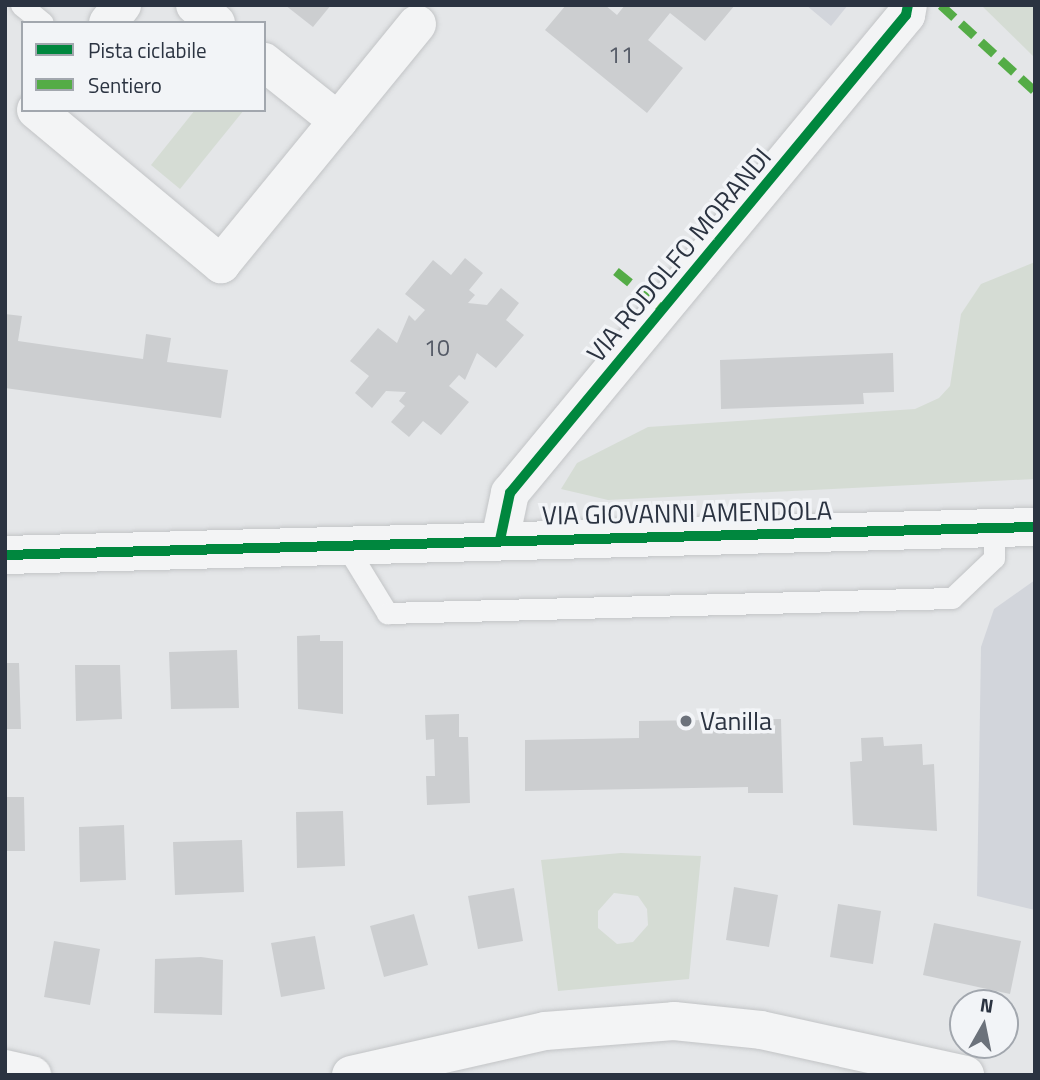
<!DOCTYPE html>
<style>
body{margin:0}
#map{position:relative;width:1040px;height:1080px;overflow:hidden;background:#e4e6e8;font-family:"Titillium Web",sans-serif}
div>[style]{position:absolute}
.built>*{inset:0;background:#d2d5db}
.green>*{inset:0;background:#d5dcd4}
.building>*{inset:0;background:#ccced0}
.roads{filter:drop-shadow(0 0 2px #c2c4c6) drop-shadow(0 0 2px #c2c4c6)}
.service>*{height:21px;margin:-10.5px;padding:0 10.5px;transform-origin:10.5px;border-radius:10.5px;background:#f3f4f5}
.minor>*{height:38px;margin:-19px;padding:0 19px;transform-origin:19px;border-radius:19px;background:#f3f4f5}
.tertiary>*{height:38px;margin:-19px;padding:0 19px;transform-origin:19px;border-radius:19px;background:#f3f4f5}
.quiet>*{height:9px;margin-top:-4.5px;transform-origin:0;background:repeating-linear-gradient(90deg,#54ac46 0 18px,transparent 0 27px)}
.cycleway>*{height:10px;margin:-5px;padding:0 5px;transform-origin:5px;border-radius:5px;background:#00873e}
.dots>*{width:19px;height:19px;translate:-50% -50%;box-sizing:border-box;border:4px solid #f2f4f7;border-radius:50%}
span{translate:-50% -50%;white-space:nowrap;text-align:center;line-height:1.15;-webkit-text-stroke:7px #f2f4f7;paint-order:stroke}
.number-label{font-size:23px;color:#545a66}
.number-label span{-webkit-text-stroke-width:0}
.street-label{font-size:26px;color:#2b3341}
.poi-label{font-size:26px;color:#2b3341}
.left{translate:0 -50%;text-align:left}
.frame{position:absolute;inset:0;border:7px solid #2b3341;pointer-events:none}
.legend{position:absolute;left:21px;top:21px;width:245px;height:91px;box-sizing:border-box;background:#f2f4f7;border:2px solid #a2a7ae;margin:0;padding:9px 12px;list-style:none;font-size:21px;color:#2b3341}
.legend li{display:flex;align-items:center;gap:14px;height:35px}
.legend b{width:35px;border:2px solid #a2a7ae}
.north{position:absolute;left:949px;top:989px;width:70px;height:70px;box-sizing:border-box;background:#f2f4f7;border:2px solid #a2a7ae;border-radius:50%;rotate:9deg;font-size:19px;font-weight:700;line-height:28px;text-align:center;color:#2b3341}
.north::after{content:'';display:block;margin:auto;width:24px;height:32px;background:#6c727b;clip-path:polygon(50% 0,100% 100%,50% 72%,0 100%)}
</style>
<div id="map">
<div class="built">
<i style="clip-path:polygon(806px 5px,848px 5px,831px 26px)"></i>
<i style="clip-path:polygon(1035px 580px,1035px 910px,977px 896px,981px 647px,994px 609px)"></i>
</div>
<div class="green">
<i style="clip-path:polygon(981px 5px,1035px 5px,1035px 58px)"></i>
<i style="clip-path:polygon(195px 110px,244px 110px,180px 189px,151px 165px)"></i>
<i style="clip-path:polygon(1035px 262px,1035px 479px,608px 500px,561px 489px,577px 463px,648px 427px,915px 409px,939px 398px,950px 386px,961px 314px,981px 284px)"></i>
<i style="clip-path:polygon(evenodd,621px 853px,701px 856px,689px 979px,558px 991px,541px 860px,621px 853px,614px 893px,638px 896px,647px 909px,648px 925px,633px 942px,617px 944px,598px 928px,598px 911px,614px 893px)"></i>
</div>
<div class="building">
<i style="clip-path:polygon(285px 5px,331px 5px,313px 27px)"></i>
<i style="clip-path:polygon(566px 5px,605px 5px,617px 15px,625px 5px,735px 5px,705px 41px,670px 13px,648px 40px,683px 68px,647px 113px,545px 30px)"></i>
<i style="clip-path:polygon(465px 258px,483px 273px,469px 290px,475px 295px,468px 303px,487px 305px,501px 288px,519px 303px,506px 320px,524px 335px,496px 368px,477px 353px,465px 380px,459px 375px,449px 386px,469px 402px,441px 435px,423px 421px,409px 437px,391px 422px,405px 406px,399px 401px,406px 392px,386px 391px,372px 408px,355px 393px,369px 376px,350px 361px,378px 328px,397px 343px,409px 315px,415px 321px,425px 310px,405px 294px,433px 260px,451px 275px)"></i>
<i style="clip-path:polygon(5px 314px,22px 316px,18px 341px,143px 359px,146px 334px,171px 338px,167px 362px,228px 370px,221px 418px,5px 388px)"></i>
<i style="clip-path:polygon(893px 353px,894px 392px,863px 393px,864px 404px,721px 409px,720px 360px)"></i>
<i style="clip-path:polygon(320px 635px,320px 641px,343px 641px,343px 714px,298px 709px,297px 636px)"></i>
<i style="clip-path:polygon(237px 650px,239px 708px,171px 709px,169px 652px)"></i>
<i style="clip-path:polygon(5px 663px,19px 663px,21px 729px,5px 729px)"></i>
<i style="clip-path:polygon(75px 665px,120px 665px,122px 719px,76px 721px)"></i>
<i style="clip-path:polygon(459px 714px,459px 737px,468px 737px,470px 803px,427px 805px,426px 776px,435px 776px,434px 739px,426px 740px,425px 715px)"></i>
<i style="clip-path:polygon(781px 719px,783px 793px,748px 793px,748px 787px,525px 791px,525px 740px,639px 738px,639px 721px)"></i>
<i style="clip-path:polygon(883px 737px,884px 746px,922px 744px,923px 765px,934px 764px,937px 831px,853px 825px,850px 762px,862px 761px,861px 738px)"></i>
<i style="clip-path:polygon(5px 797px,24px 797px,25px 851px,5px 851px)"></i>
<i style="clip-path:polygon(343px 811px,345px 866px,297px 868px,296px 812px)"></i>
<i style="clip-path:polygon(124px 825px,126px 880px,80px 882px,79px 827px)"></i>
<i style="clip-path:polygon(242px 840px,244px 892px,175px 895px,173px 842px)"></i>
<i style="clip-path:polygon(734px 887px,778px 895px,769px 947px,726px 940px)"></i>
<i style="clip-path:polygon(514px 888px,523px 941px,478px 949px,468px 896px)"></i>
<i style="clip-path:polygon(838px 904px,881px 911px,873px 964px,830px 957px)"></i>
<i style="clip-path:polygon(414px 914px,428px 965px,384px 977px,370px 926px)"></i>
<i style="clip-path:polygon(934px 923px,1021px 941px,1010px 994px,923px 975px)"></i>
<i style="clip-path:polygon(315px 936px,325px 989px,281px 997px,271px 943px)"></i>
<i style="clip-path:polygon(54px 941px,100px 949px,90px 1005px,44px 997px)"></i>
<i style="clip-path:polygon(201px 957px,223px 960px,222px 1015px,154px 1013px,155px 959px)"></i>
</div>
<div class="roads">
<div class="service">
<i style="left:21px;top:5px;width:28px;rotate:39deg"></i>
<i style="left:346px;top:546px;width:79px;rotate:58.5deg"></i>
<i style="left:387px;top:613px;width:565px;rotate:-1.52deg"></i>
<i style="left:952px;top:598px;width:58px;rotate:-43.6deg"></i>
<i style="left:994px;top:558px;width:30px;rotate:-90deg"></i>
</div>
<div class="minor">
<i style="left:195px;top:5px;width:28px;rotate:41deg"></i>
<i style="left:108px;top:23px;width:23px;rotate:-52deg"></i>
<i style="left:36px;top:110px;width:241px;rotate:39.8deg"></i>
<i style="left:221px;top:264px;width:185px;rotate:-50.7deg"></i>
<i style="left:338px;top:121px;width:95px;rotate:-141.4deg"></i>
<i style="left:338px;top:121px;width:125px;rotate:-50.8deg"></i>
<i style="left:500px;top:540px;width:48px;rotate:-78deg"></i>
<i style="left:510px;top:493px;width:621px;rotate:-50.36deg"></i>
<i style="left:906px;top:15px;width:10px;rotate:-79deg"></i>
<i style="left:5px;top:1069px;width:28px;rotate:13deg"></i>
<i style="left:351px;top:1075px;width:199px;rotate:-12.8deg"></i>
<i style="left:545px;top:1031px;width:129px;rotate:-4.4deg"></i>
<i style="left:674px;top:1021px;width:87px;rotate:5.9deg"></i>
<i style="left:761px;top:1030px;width:209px;rotate:12.4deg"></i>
</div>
<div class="tertiary">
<i style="left:5px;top:555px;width:1030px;rotate:-1.56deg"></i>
</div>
</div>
<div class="quiet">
<i style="left:941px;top:5px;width:127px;rotate:42.5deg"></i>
<i style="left:616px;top:271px;width:62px;rotate:39.1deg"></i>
</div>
<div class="cycleway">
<i style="left:500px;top:540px;width:48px;rotate:-78deg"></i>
<i style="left:510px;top:493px;width:621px;rotate:-50.36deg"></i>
<i style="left:906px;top:15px;width:10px;rotate:-79deg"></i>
<i style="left:5px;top:555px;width:1030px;rotate:-1.56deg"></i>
</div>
<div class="dots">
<i style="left:686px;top:721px;background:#6c727b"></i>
</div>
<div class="number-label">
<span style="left:621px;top:55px">11</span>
<span style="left:437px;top:348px">10</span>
</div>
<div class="street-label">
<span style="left:679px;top:255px;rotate:-50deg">VIA RODOLFO MORANDI</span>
<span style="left:687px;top:513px;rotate:-1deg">VIA GIOVANNI AMENDOLA</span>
</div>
<div class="poi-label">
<span class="left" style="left:700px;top:721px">Vanilla</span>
</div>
<div class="frame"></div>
<ul class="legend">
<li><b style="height:9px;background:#00873e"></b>Pista ciclabile</li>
<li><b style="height:9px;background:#54ac46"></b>Sentiero</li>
</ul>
<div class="north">N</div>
</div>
